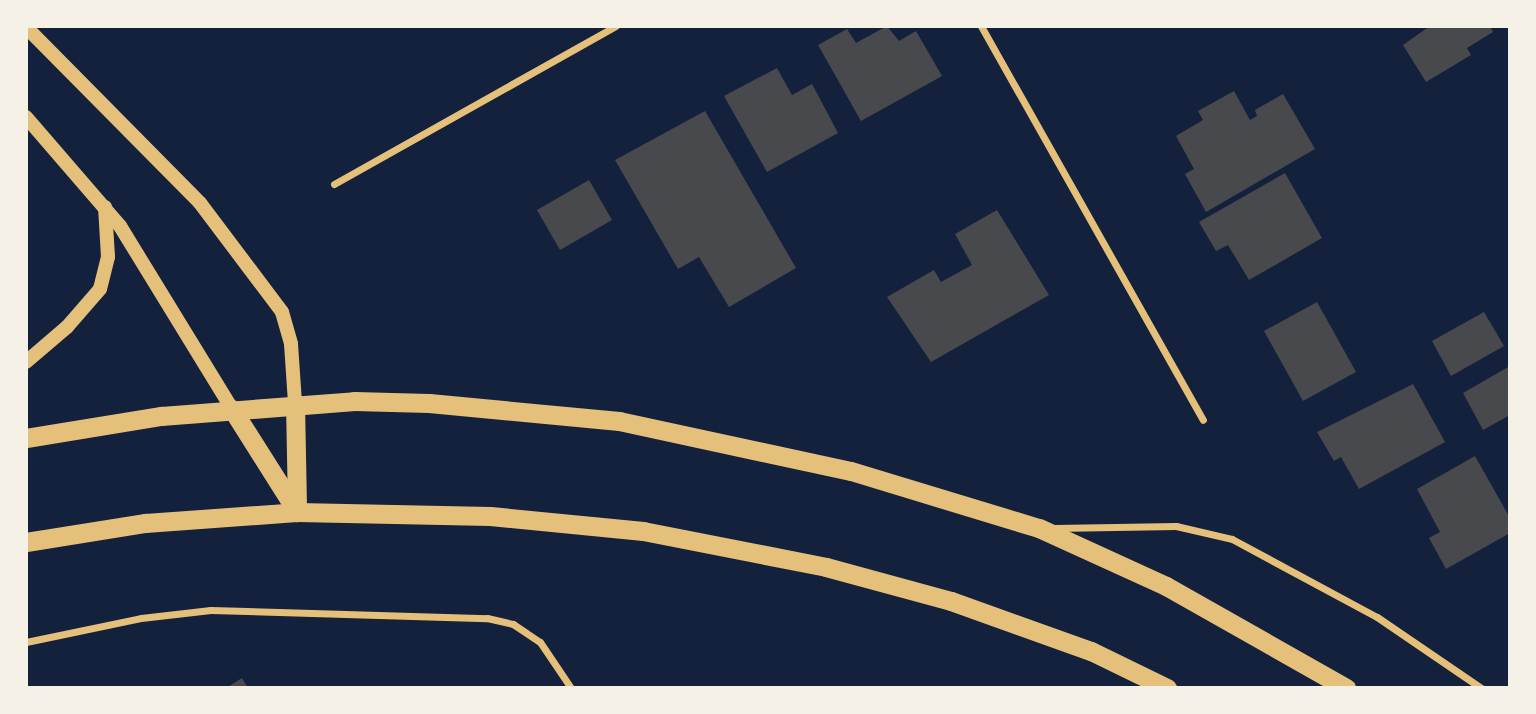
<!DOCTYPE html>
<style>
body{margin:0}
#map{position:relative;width:1536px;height:714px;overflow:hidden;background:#14213d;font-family:Signika,sans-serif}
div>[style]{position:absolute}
.building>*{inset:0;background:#48494c}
.minor>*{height:7px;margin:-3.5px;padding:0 3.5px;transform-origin:3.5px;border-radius:3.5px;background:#e5c07b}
.secondary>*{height:14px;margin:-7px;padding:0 7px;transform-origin:7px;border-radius:7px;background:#e5c07b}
.trunk>*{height:19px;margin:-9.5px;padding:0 9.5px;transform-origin:9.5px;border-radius:9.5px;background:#e5c07b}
span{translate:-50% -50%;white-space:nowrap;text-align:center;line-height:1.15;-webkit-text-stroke:5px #f6f1e7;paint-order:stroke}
.frame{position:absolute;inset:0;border:28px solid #f6f1e7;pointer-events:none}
</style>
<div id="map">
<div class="building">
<i style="clip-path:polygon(887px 26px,899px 41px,916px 31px,942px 76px,861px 121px,818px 45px,847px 29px,856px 43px)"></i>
<i style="clip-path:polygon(1430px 26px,1490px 26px,1493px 32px,1467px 48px,1471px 55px,1426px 82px,1403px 45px)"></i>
<i style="clip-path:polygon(777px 68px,792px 95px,812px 84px,838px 133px,767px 172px,724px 96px)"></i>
<i style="clip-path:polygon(1234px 91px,1250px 120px,1257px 116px,1255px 110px,1283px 94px,1315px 149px,1206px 212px,1185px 174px,1194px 169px,1176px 136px,1203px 120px,1198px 111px)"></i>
<i style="clip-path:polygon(705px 111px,796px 268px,729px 307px,699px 257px,678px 269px,615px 160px)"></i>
<i style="clip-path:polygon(1285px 173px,1322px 238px,1249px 280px,1228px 245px,1216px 251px,1199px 222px)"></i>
<i style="clip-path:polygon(589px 180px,612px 220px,560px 250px,537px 210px)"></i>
<i style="clip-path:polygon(997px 210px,1049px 295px,931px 362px,887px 297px,934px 270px,941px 282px,972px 265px,955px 234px)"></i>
<i style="clip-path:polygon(1317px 302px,1356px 372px,1303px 401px,1264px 331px)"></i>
<i style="clip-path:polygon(1484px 312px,1504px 346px,1451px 376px,1432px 341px)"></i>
<i style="clip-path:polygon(1510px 366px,1510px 415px,1483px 430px,1463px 393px)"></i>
<i style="clip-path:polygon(1413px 384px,1445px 442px,1359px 489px,1341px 457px,1334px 461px,1317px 432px)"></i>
<i style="clip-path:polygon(1475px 456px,1510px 518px,1510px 533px,1446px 569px,1429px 538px,1440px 532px,1417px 489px)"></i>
<i style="clip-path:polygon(242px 678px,248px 688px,226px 688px)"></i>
</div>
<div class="minor">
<i style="left:981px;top:26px;width:452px;rotate:60.6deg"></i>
<i style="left:334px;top:184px;width:323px;rotate:-29.3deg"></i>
<i style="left:1054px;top:528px;width:122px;rotate:-0.9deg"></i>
<i style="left:1176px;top:526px;width:57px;rotate:13.1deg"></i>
<i style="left:1232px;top:539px;width:165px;rotate:28.3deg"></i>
<i style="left:1377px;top:617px;width:126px;rotate:34.3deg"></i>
<i style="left:26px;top:642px;width:117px;rotate:-11.8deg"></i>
<i style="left:141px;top:618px;width:70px;rotate:-6.5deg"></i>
<i style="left:211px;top:610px;width:276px;rotate:1.7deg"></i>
<i style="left:487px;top:618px;width:27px;rotate:13deg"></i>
<i style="left:513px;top:624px;width:32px;rotate:34deg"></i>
<i style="left:540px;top:642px;width:55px;rotate:56deg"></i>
</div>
<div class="secondary">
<i style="left:26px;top:27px;width:247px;rotate:45.3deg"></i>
<i style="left:200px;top:203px;width:136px;rotate:53deg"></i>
<i style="left:282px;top:312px;width:33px;rotate:74deg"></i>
<i style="left:291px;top:344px;width:59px;rotate:86.1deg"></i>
<i style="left:26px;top:117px;width:144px;rotate:49.2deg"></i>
<i style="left:120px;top:226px;width:215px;rotate:58.5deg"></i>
<i style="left:26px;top:362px;width:54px;rotate:-40.5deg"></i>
<i style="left:67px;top:327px;width:50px;rotate:-49deg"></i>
<i style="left:100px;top:289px;width:33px;rotate:-76deg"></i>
<i style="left:108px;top:257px;width:50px;rotate:-93.4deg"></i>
</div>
<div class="trunk">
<i style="left:295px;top:403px;width:109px;rotate:88.9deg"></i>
<i style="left:232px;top:409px;width:122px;rotate:57.7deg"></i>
<i style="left:26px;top:438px;width:137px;rotate:-9.3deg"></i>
<i style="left:161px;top:416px;width:194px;rotate:-4.4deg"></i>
<i style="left:354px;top:401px;width:75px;rotate:1.5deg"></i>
<i style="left:429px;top:403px;width:191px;rotate:5.4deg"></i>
<i style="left:619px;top:421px;width:237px;rotate:12.2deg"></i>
<i style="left:851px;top:471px;width:196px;rotate:16.9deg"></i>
<i style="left:1039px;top:528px;width:140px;rotate:24.5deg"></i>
<i style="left:1166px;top:586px;width:207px;rotate:29.5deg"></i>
<i style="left:26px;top:542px;width:121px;rotate:-9.1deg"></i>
<i style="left:145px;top:523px;width:152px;rotate:-4.1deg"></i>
<i style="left:297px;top:512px;width:193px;rotate:1.2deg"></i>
<i style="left:490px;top:516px;width:154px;rotate:5.6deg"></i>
<i style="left:643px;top:531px;width:187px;rotate:11.1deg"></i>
<i style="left:826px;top:567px;width:130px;rotate:15.2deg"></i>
<i style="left:951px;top:601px;width:149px;rotate:19.7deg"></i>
<i style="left:1091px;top:651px;width:85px;rotate:26deg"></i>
</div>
<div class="frame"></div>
</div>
